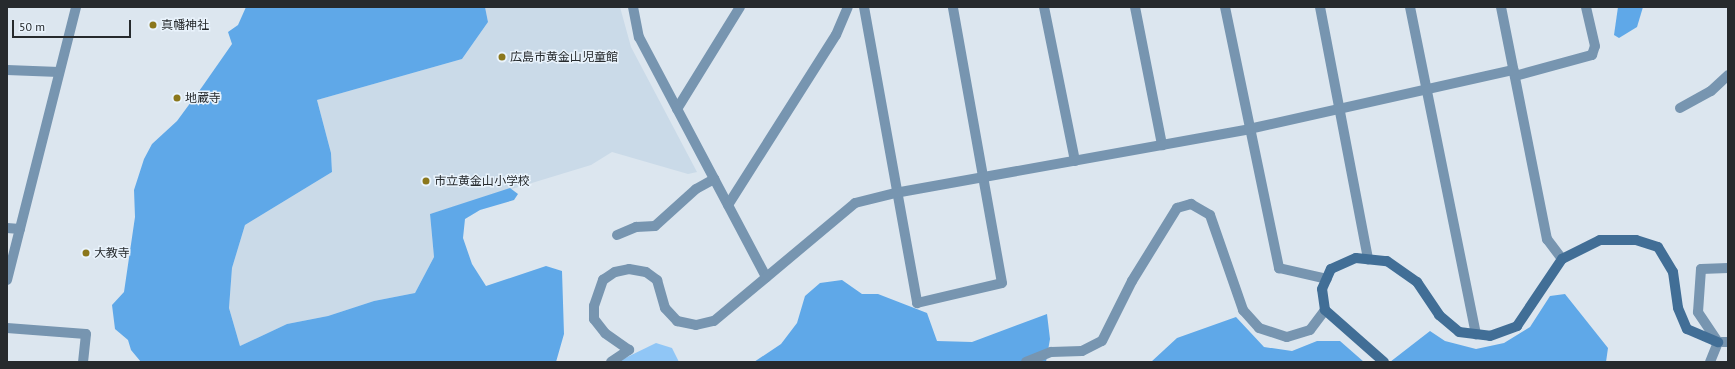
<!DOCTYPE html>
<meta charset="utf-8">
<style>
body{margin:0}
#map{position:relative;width:1735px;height:369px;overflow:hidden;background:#dce6ef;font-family:"PT Sans","Noto Sans JP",sans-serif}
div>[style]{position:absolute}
.built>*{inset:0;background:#cadae8}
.green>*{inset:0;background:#90c6f6}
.forest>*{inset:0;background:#5fa8e8}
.street>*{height:10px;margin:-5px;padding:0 5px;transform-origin:5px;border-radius:5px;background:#7795b0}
.secondary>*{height:10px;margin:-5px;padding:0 5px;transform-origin:5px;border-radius:5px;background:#416e96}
.dots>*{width:11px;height:11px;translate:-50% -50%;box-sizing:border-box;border:2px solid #e9f3fc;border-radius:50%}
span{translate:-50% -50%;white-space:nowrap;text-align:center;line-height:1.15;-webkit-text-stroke:3px #e9f3fc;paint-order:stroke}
.poi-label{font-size:12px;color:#262a2d}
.left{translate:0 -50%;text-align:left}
.frame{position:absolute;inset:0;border:8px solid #262a2d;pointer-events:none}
.scale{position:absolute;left:12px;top:20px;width:119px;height:18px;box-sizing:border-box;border:2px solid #262a2d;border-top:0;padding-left:5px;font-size:12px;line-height:14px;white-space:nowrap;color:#262a2d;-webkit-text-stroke:3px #e9f3fc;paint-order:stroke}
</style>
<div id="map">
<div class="built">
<i style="clip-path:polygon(485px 7px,620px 7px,631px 47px,697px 172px,688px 174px,612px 152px,591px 165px,430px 214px,434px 257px,415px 293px,374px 301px,328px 316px,287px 324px,240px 346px,229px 308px,232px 268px,245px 225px,332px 172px,331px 153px,317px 100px,462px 59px,488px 22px)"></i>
</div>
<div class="green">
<i style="clip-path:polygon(656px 343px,672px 348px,679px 362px,617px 362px)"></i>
</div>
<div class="forest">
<i style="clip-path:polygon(246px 7px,485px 7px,488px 22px,462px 59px,317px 100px,331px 153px,332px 172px,245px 225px,232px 268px,229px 308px,240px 346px,287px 324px,328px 316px,374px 301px,415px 293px,434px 257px,430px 214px,510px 188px,518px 194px,514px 200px,480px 210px,465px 219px,463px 238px,472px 264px,486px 286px,546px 266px,562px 271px,564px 334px,556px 362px,141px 362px,131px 350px,128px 340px,115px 329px,112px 305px,124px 292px,135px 217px,134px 190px,144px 159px,152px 144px,177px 121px,202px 87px,232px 44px,228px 32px,238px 25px)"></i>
<i style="clip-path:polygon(1618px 7px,1643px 7px,1637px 27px,1619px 38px,1614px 35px)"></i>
<i style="clip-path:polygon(842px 280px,862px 294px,878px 294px,927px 313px,937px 341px,972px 342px,1047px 314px,1050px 339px,1046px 362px,754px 362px,781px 344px,797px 323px,805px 296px,820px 283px)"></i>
<i style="clip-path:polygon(1565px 294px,1608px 348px,1606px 362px,1390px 362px,1430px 331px,1445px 341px,1476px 349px,1504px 343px,1530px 327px,1550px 296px)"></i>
<i style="clip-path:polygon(1236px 317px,1264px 347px,1292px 351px,1317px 341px,1340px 341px,1364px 362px,1151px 362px,1177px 338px)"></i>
</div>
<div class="street">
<i style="left:633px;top:7px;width:31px;rotate:79deg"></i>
<i style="left:639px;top:37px;width:272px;rotate:62.1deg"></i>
<i style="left:864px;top:7px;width:301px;rotate:79.8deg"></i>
<i style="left:917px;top:303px;width:87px;rotate:-13.2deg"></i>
<i style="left:1002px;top:283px;width:280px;rotate:-100.1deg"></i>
<i style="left:1044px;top:7px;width:157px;rotate:78.6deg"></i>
<i style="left:1135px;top:7px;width:141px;rotate:78.9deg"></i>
<i style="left:1225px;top:7px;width:267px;rotate:78.3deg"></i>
<i style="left:1279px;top:268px;width:49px;rotate:12.9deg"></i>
<i style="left:1320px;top:7px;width:257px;rotate:79.2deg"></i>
<i style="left:1410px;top:7px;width:334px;rotate:78.6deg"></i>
<i style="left:1501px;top:7px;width:237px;rotate:78.8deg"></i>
<i style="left:1547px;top:239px;width:25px;rotate:53deg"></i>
<i style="left:7px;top:70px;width:52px;rotate:2.2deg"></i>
<i style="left:1515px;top:76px;width:80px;rotate:-15.3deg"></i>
<i style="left:1592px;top:55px;width:9px;rotate:-72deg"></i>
<i style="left:1595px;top:46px;width:40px;rotate:-103deg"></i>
<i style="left:1680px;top:108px;width:35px;rotate:-29deg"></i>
<i style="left:1711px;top:91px;width:23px;rotate:-43deg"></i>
<i style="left:677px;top:109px;width:120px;rotate:-58.3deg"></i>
<i style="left:728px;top:205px;width:201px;rotate:-57.6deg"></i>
<i style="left:836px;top:35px;width:30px;rotate:-67deg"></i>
<i style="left:7px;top:228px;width:13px;rotate:4deg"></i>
<i style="left:617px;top:235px;width:21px;rotate:-23deg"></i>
<i style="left:636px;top:227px;width:19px;rotate:-3deg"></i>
<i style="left:655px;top:226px;width:55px;rotate:-42.1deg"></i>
<i style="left:696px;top:189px;width:21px;rotate:-29deg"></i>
<i style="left:7px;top:280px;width:282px;rotate:-75.8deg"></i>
<i style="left:7px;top:328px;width:79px;rotate:4.3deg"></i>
<i style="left:86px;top:334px;width:28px;rotate:96deg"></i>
<i style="left:1718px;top:342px;width:36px;rotate:-124deg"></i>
<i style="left:1698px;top:312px;width:43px;rotate:-86deg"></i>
<i style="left:1701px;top:269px;width:27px;rotate:-2deg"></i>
<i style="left:1718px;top:342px;width:10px"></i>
<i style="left:611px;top:362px;width:22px;rotate:-34deg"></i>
<i style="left:629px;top:350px;width:29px;rotate:-145deg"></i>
<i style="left:605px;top:333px;width:18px;rotate:-128deg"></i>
<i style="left:594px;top:319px;width:13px;rotate:-90deg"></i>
<i style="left:594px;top:306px;width:28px;rotate:-71deg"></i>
<i style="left:603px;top:280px;width:14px;rotate:-34deg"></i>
<i style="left:615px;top:272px;width:14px;rotate:-12deg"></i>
<i style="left:629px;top:269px;width:17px;rotate:10deg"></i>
<i style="left:646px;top:272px;width:14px;rotate:36deg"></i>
<i style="left:657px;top:280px;width:29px;rotate:74deg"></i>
<i style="left:665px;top:308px;width:18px;rotate:47deg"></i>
<i style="left:677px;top:321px;width:19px;rotate:12deg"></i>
<i style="left:696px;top:325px;width:18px;rotate:-13deg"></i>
<i style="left:714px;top:321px;width:184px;rotate:-39.9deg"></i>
<i style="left:855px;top:203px;width:41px;rotate:-14deg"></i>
<i style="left:895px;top:193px;width:360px;rotate:-10.2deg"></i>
<i style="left:1249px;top:129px;width:271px;rotate:-12.6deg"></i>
<i style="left:1026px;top:362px;width:27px;rotate:-22deg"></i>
<i style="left:1051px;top:352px;width:31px;rotate:-2deg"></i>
<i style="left:1082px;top:351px;width:22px;rotate:-27deg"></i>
<i style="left:1102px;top:341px;width:67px;rotate:-63.4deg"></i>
<i style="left:1132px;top:281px;width:86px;rotate:-58.3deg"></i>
<i style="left:1177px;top:208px;width:15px;rotate:-16deg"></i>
<i style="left:1191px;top:204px;width:22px;rotate:30deg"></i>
<i style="left:1210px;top:215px;width:101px;rotate:70.8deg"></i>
<i style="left:1243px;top:310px;width:24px;rotate:48deg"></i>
<i style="left:1259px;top:328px;width:29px;rotate:18deg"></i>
<i style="left:1287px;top:337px;width:24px;rotate:-17deg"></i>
<i style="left:1310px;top:330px;width:25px;rotate:-53deg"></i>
<i style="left:1710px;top:362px;width:22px;rotate:-68deg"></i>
</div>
<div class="secondary">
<i style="left:1384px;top:362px;width:79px;rotate:-138.6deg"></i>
<i style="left:1325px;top:310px;width:21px;rotate:-98deg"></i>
<i style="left:1322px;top:289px;width:22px;rotate:-66deg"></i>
<i style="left:1331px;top:269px;width:27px;rotate:-24deg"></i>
<i style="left:1356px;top:258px;width:31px;rotate:6deg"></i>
<i style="left:1387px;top:261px;width:37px;rotate:35deg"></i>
<i style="left:1417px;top:282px;width:40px;rotate:56deg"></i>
<i style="left:1439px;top:315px;width:26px;rotate:40deg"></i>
<i style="left:1459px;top:332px;width:31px;rotate:7deg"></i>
<i style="left:1490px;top:336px;width:29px;rotate:-20deg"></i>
<i style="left:1517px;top:326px;width:81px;rotate:-56.1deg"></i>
<i style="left:1562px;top:259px;width:42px;rotate:-26.6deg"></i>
<i style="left:1600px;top:240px;width:36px"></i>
<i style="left:1636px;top:240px;width:23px;rotate:18deg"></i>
<i style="left:1658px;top:247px;width:29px;rotate:59deg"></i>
<i style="left:1673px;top:272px;width:36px;rotate:82deg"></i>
<i style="left:1678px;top:308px;width:23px;rotate:67deg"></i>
<i style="left:1687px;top:329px;width:34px;rotate:23deg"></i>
</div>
<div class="dots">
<i style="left:153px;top:25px;background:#8b771c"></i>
<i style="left:502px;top:57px;background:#8b771c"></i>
<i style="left:177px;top:98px;background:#8b771c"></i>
<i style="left:426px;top:181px;background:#8b771c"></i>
<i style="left:86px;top:253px;background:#8b771c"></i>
</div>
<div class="poi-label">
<span class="left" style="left:161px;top:25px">真幡神社</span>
<span class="left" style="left:510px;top:57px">広島市黄金山児童館</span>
<span class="left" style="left:185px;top:98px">地蔵寺</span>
<span class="left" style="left:434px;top:181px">市立黄金山小学校</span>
<span class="left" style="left:94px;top:253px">大教寺</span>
</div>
<div class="frame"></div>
<div class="scale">50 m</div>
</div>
